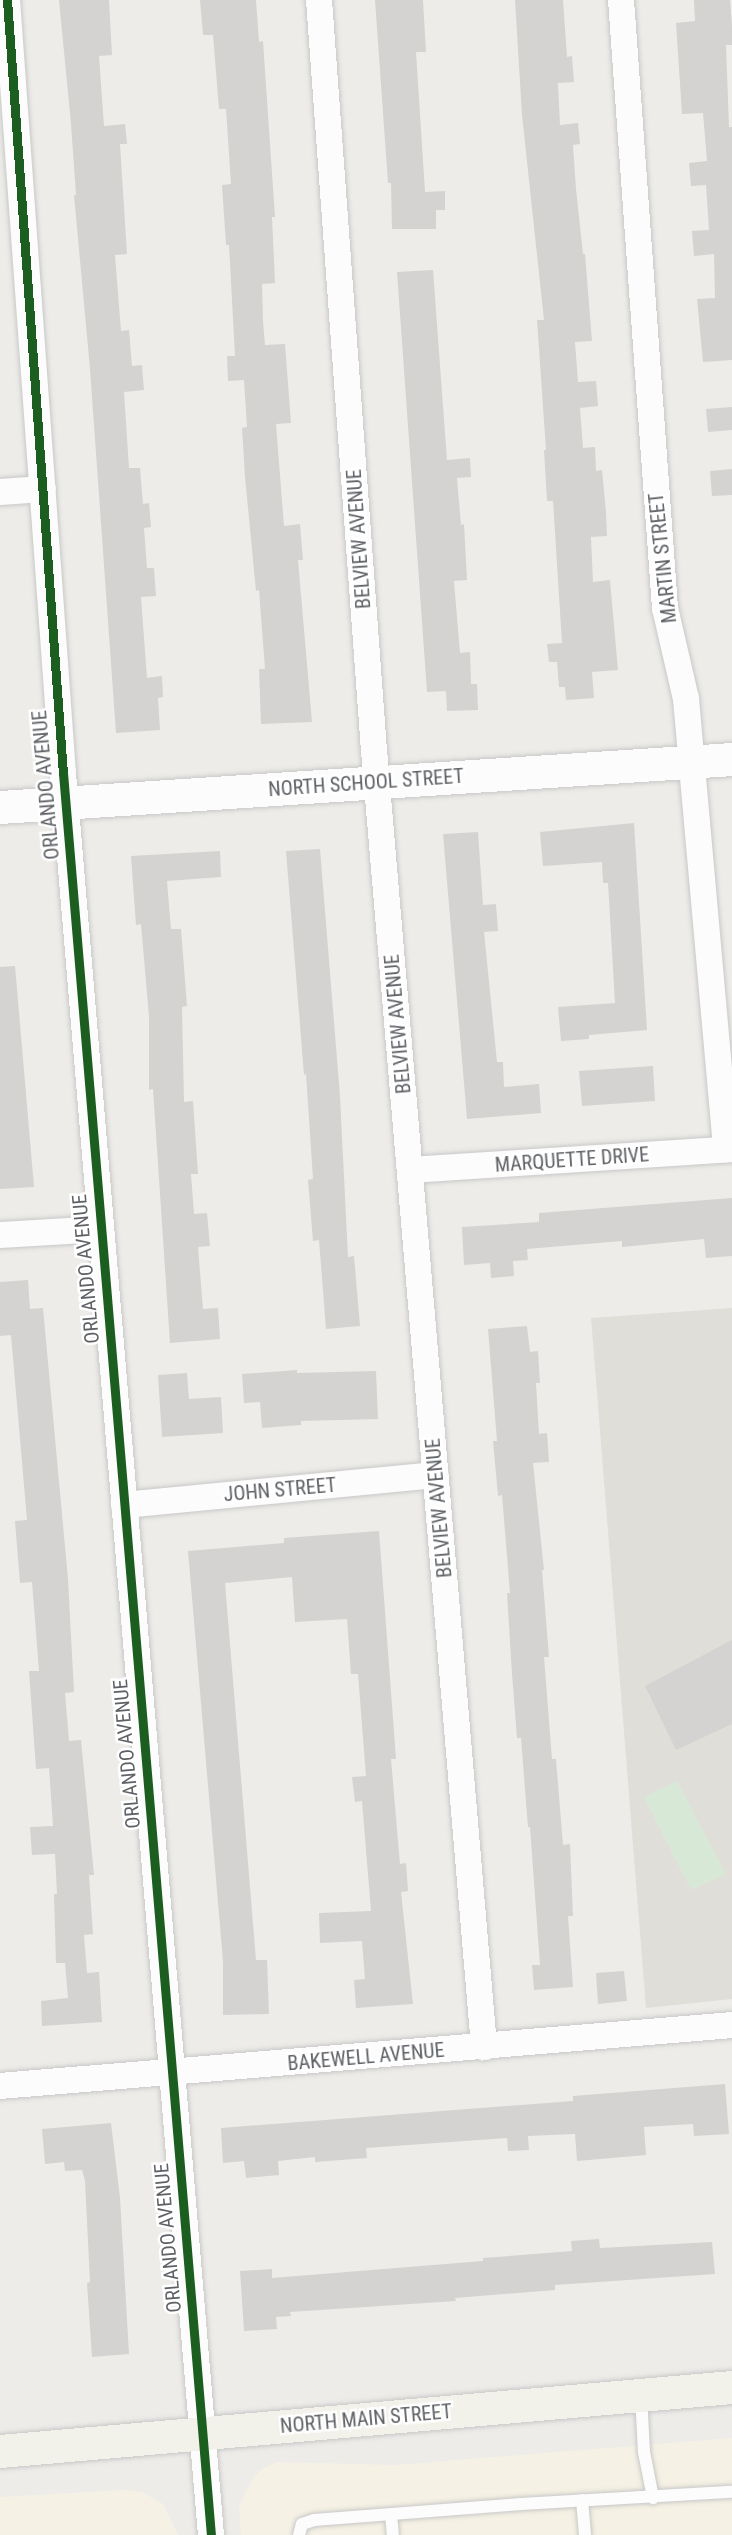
<!DOCTYPE html>
<style>
body{margin:0}
#map{position:relative;width:732px;height:2535px;overflow:hidden;background:#edece9;font-family:"Roboto Condensed",sans-serif}
div>[style]{position:absolute}
.commercial>*{inset:0;background:#f5f1e4}
.education>*{inset:0;background:#e0ded9}
.green>*{inset:0;background:#d8e8d6}
.building>*{inset:0;background:#d4d3d1}
.roads{filter:drop-shadow(0 0 2px #c8c8c8) drop-shadow(0 0 2px #c8c8c8)}
.lane>*{height:12px;margin:-6px;padding:0 6px;transform-origin:6px;border-radius:6px;background:#fcfcfc}
.street>*{height:26px;margin:-13px;padding:0 13px;transform-origin:13px;border-radius:13px;background:#fcfcfc}
.secondary>*{height:33px;margin:-16.5px;padding:0 16.5px;transform-origin:16.5px;border-radius:16.5px;background:#fcfcfc}
.primary>*{height:33px;margin:-16.5px;padding:0 16.5px;transform-origin:16.5px;border-radius:16.5px;background:#f2f1ea}
.cycleway>*{height:9px;margin:-4.5px;padding:0 4.5px;transform-origin:4.5px;border-radius:4.5px;background:#1b5e20}
span{translate:-50% -50%;white-space:nowrap;text-align:center;line-height:1.15;-webkit-text-stroke:5px #fff;paint-order:stroke}
.street-label{font-size:20px;color:#5e6165}
</style>
<div id="map">
<div class="commercial">
<i style="clip-path:polygon(732px 2438px,732px 2535px,241px 2535px,239px 2506px,252px 2480px,262px 2469px,277px 2462px,395px 2465px)"></i>
<i style="clip-path:polygon(127px 2490px,142px 2492px,163px 2504px,178px 2535px,0 2535px,0 2497px)"></i>
</div>
<div class="education">
<i style="clip-path:polygon(732px 1308px,732px 1999px,646px 2008px,591px 1318px)"></i>
</div>
<div class="green">
<i style="clip-path:polygon(677px 1781px,726px 1874px,691px 1890px,644px 1797px)"></i>
</div>
<div class="building">
<i style="clip-path:polygon(59px 0,109px 0,112px 55px,99px 56px,104px 126px,125px 124px,127px 144px,120px 144px,127px 254px,115px 255px,121px 331px,129px 330px,132px 366px,142px 365px,144px 390px,124px 392px,129px 468px,140px 468px,143px 504px,149px 503px,151px 527px,144px 528px,147px 568px,154px 568px,156px 596px,141px 597px,147px 678px,162px 676px,163px 697px,158px 698px,160px 730px,116px 733px,90px 369px,74px 195px,76px 195px,71px 124px)"></i>
<i style="clip-path:polygon(200px 0,256px 0,259px 42px,263px 41px,275px 217px,272px 217px,275px 283px,262px 284px,263px 321px,265px 345px,285px 344px,291px 423px,276px 424px,284px 526px,300px 524px,303px 560px,298px 560px,312px 722px,261px 724px,259px 669px,265px 669px,259px 590px,256px 591px,245px 477px,242px 428px,247px 427px,244px 380px,228px 381px,227px 356px,235px 356px,229px 245px,226px 245px,222px 185px,231px 184px,226px 109px,219px 109px,213px 35px,203px 35px)"></i>
<i style="clip-path:polygon(375px 0,423px 0,426px 52px,416px 52px,425px 192px,445px 191px,445px 210px,436px 210px,436px 229px,392px 229px,391px 183px,388px 183px)"></i>
<i style="clip-path:polygon(515px 0,563px 0,567px 57px,572px 56px,574px 82px,558px 83px,560px 125px,578px 123px,580px 144px,573px 145px,576px 189px,583px 254px,585px 254px,592px 341px,575px 342px,578px 382px,596px 381px,598px 406px,580px 408px,583px 448px,595px 447px,596px 471px,602px 470px,606px 512px,607px 536px,591px 537px,593px 582px,610px 580px,618px 670px,592px 672px,594px 698px,566px 700px,565px 687px,559px 687px,557px 662px,549px 662px,547px 644px,562px 643px,553px 501px,547px 501px,544px 450px,546px 450px,537px 320px,544px 320px,522px 115px)"></i>
<i style="clip-path:polygon(694px 0,730px 0,732px 26px,732px 45px,726px 45px,729px 127px,732px 127px,732px 360px,703px 362px,697px 299px,715px 298px,714px 254px,694px 256px,692px 231px,709px 230px,706px 185px,691px 186px,689px 163px,707px 161px,703px 113px,682px 114px,676px 23px,695px 21px)"></i>
<i style="clip-path:polygon(433px 270px,447px 460px,470px 458px,471px 477px,457px 478px,461px 525px,464px 524px,467px 580px,454px 581px,460px 653px,470px 652px,471px 684px,477px 684px,478px 710px,447px 711px,446px 691px,427px 692px,397px 272px)"></i>
<i style="clip-path:polygon(732px 407px,732px 430px,708px 432px,706px 409px)"></i>
<i style="clip-path:polygon(732px 469px,732px 495px,712px 496px,710px 471px)"></i>
<i style="clip-path:polygon(634px 823px,647px 1030px,589px 1035px,589px 1039px,561px 1041px,558px 1007px,615px 1003px,608px 883px,603px 883px,602px 862px,543px 866px,540px 832px)"></i>
<i style="clip-path:polygon(478px 832px,483px 905px,496px 904px,498px 931px,484px 932px,497px 1062px,503px 1062px,504px 1087px,539px 1084px,541px 1113px,467px 1119px,443px 834px)"></i>
<i style="clip-path:polygon(320px 849px,340px 1096px,348px 1257px,354px 1256px,360px 1326px,326px 1329px,319px 1240px,313px 1241px,308px 1180px,313px 1179px,306px 1074px,304px 1075px,286px 851px)"></i>
<i style="clip-path:polygon(220px 851px,221px 877px,167px 881px,171px 929px,181px 929px,187px 1006px,182px 1007px,184px 1102px,193px 1101px,198px 1174px,191px 1174px,194px 1214px,207px 1213px,210px 1246px,198px 1247px,203px 1309px,218px 1308px,220px 1339px,170px 1343px,153px 1089px,149px 1090px,149px 1017px,141px 924px,136px 925px,131px 856px)"></i>
<i style="clip-path:polygon(15px 966px,34px 1187px,0 1189px,0 967px)"></i>
<i style="clip-path:polygon(653px 1066px,655px 1101px,582px 1106px,579px 1071px)"></i>
<i style="clip-path:polygon(732px 1198px,732px 1256px,706px 1258px,704px 1239px,622px 1247px,622px 1241px,527px 1249px,528px 1260px,513px 1261px,514px 1276px,491px 1278px,490px 1263px,464px 1265px,462px 1227px,539px 1222px,539px 1213px)"></i>
<i style="clip-path:polygon(28px 1280px,30px 1309px,43px 1308px,68px 1579px,74px 1692px,65px 1693px,69px 1741px,81px 1740px,94px 1875px,89px 1875px,93px 1934px,84px 1935px,87px 1973px,99px 1972px,102px 2022px,42px 2026px,41px 2001px,68px 1998px,65px 1963px,56px 1963px,54px 1894px,57px 1894px,55px 1854px,32px 1855px,30px 1827px,53px 1826px,49px 1768px,36px 1769px,29px 1671px,39px 1671px,32px 1582px,20px 1583px,18px 1559px,15px 1521px,27px 1520px,11px 1335px,0 1336px,0 1282px)"></i>
<i style="clip-path:polygon(527px 1326px,530px 1352px,538px 1351px,540px 1383px,536px 1383px,539px 1434px,547px 1433px,549px 1462px,533px 1463px,544px 1570px,542px 1570px,549px 1657px,544px 1657px,552px 1759px,556px 1759px,563px 1845px,570px 1844px,573px 1916px,568px 1916px,573px 1987px,534px 1990px,532px 1965px,540px 1965px,530px 1827px,528px 1827px,521px 1738px,517px 1738px,512px 1674px,507px 1593px,510px 1593px,502px 1495px,498px 1496px,493px 1441px,497px 1441px,488px 1329px)"></i>
<i style="clip-path:polygon(297px 1370px,297px 1373px,376px 1371px,378px 1419px,301px 1421px,301px 1425px,262px 1428px,260px 1402px,244px 1403px,242px 1374px)"></i>
<i style="clip-path:polygon(187px 1373px,189px 1399px,221px 1397px,223px 1433px,162px 1437px,158px 1375px)"></i>
<i style="clip-path:polygon(379px 1531px,396px 1759px,391px 1759px,400px 1864px,406px 1863px,408px 1891px,401px 1892px,413px 2004px,356px 2008px,354px 1980px,365px 1979px,362px 1941px,320px 1943px,319px 1913px,371px 1911px,362px 1801px,355px 1802px,352px 1777px,366px 1776px,358px 1674px,351px 1674px,347px 1619px,295px 1622px,292px 1577px,225px 1583px,256px 1960px,267px 1960px,269px 2014px,223px 2015px,223px 1961px,188px 1551px,284px 1543px,284px 1538px)"></i>
<i style="clip-path:polygon(732px 1640px,732px 1724px,676px 1750px,645px 1686px)"></i>
<i style="clip-path:polygon(624px 1971px,627px 2001px,598px 2004px,596px 1973px)"></i>
<i style="clip-path:polygon(725px 2084px,729px 2134px,694px 2136px,693px 2124px,644px 2127px,646px 2155px,577px 2161px,575px 2134px,528px 2136px,529px 2150px,508px 2151px,507px 2138px,366px 2148px,367px 2158px,315px 2162px,315px 2157px,278px 2161px,279px 2175px,246px 2178px,244px 2161px,223px 2163px,221px 2128px,573px 2101px,573px 2096px)"></i>
<i style="clip-path:polygon(111px 2123px,120px 2198px,129px 2354px,92px 2357px,87px 2283px,90px 2282px,85px 2181px,82px 2170px,65px 2171px,64px 2162px,45px 2164px,42px 2129px)"></i>
<i style="clip-path:polygon(599px 2239px,600px 2248px,712px 2242px,715px 2274px,555px 2285px,555px 2290px,455px 2298px,456px 2301px,290px 2312px,291px 2316px,276px 2317px,277px 2329px,244px 2331px,240px 2271px,272px 2269px,272px 2278px,483px 2261px,483px 2258px,572px 2251px,571px 2241px)"></i>
</div>
<div class="roads">
<div class="lane">
<i style="left:641px;top:2395px;width:57px;rotate:87deg"></i>
<i style="left:644px;top:2452px;width:47px;rotate:78.9deg"></i>
<i style="left:582px;top:2500px;width:35px;rotate:85deg"></i>
<i style="left:391px;top:2514px;width:21px;rotate:85deg"></i>
<i style="left:299px;top:2535px;width:11px;rotate:-75deg"></i>
<i style="left:302px;top:2524px;width:13px;rotate:-18deg"></i>
<i style="left:314px;top:2520px;width:208px;rotate:-4.4deg"></i>
<i style="left:521px;top:2504px;width:211px;rotate:-3.3deg"></i>
</div>
<div class="street">
<i style="left:7px;top:0;width:775px;rotate:85.86deg"></i>
<i style="left:63px;top:773px;width:1768px;rotate:85.2deg"></i>
<i style="left:319px;top:0;width:752px;rotate:85.81deg"></i>
<i style="left:374px;top:750px;width:1302px;rotate:85.15deg"></i>
<i style="left:621px;top:0;width:610px;rotate:85.86deg"></i>
<i style="left:665px;top:608px;width:93px;rotate:77deg"></i>
<i style="left:686px;top:699px;width:452px;rotate:84.9deg"></i>
<i style="left:0;top:492px;width:43px;rotate:-4deg"></i>
<i style="left:411px;top:1170px;width:322px;rotate:-3.7deg"></i>
<i style="left:0;top:1235px;width:101px;rotate:-3.4deg"></i>
<i style="left:124px;top:1505px;width:313px;rotate:-5.5deg"></i>
<i style="left:0;top:2086px;width:735px;rotate:-4.76deg"></i>
</div>
<div class="secondary">
<i style="left:0;top:807px;width:734px;rotate:-3.75deg"></i>
</div>
<div class="primary">
<i style="left:0;top:2451px;width:735px;rotate:-5deg"></i>
</div>
</div>
<div class="cycleway">
<i style="left:7px;top:0;width:775px;rotate:85.86deg"></i>
<i style="left:63px;top:773px;width:1768px;rotate:85.2deg"></i>
</div>
<div class="street-label">
<span style="left:359px;top:539px;rotate:-94deg">BELVIEW AVENUE</span>
<span style="left:663px;top:558px;rotate:-96deg">MARTIN STREET</span>
<span style="left:366px;top:783px;rotate:-4deg">NORTH SCHOOL STREET</span>
<span style="left:46px;top:785px;rotate:-95deg">ORLANDO AVENUE</span>
<span style="left:398px;top:1024px;rotate:-95deg">BELVIEW AVENUE</span>
<span style="left:572px;top:1160px;rotate:-4deg">MARQUETTE DRIVE</span>
<span style="left:86px;top:1269px;rotate:-95deg">ORLANDO AVENUE</span>
<span style="left:280px;top:1490px;rotate:-5deg">JOHN STREET</span>
<span style="left:439px;top:1508px;rotate:-95deg">BELVIEW AVENUE</span>
<span style="left:127px;top:1754px;rotate:-95deg">ORLANDO AVENUE</span>
<span style="left:366px;top:2057px;rotate:-5deg">BAKEWELL AVENUE</span>
<span style="left:168px;top:2238px;rotate:-95deg">ORLANDO AVENUE</span>
<span style="left:366px;top:2419px;rotate:-5deg">NORTH MAIN STREET</span>
</div>
</div>
